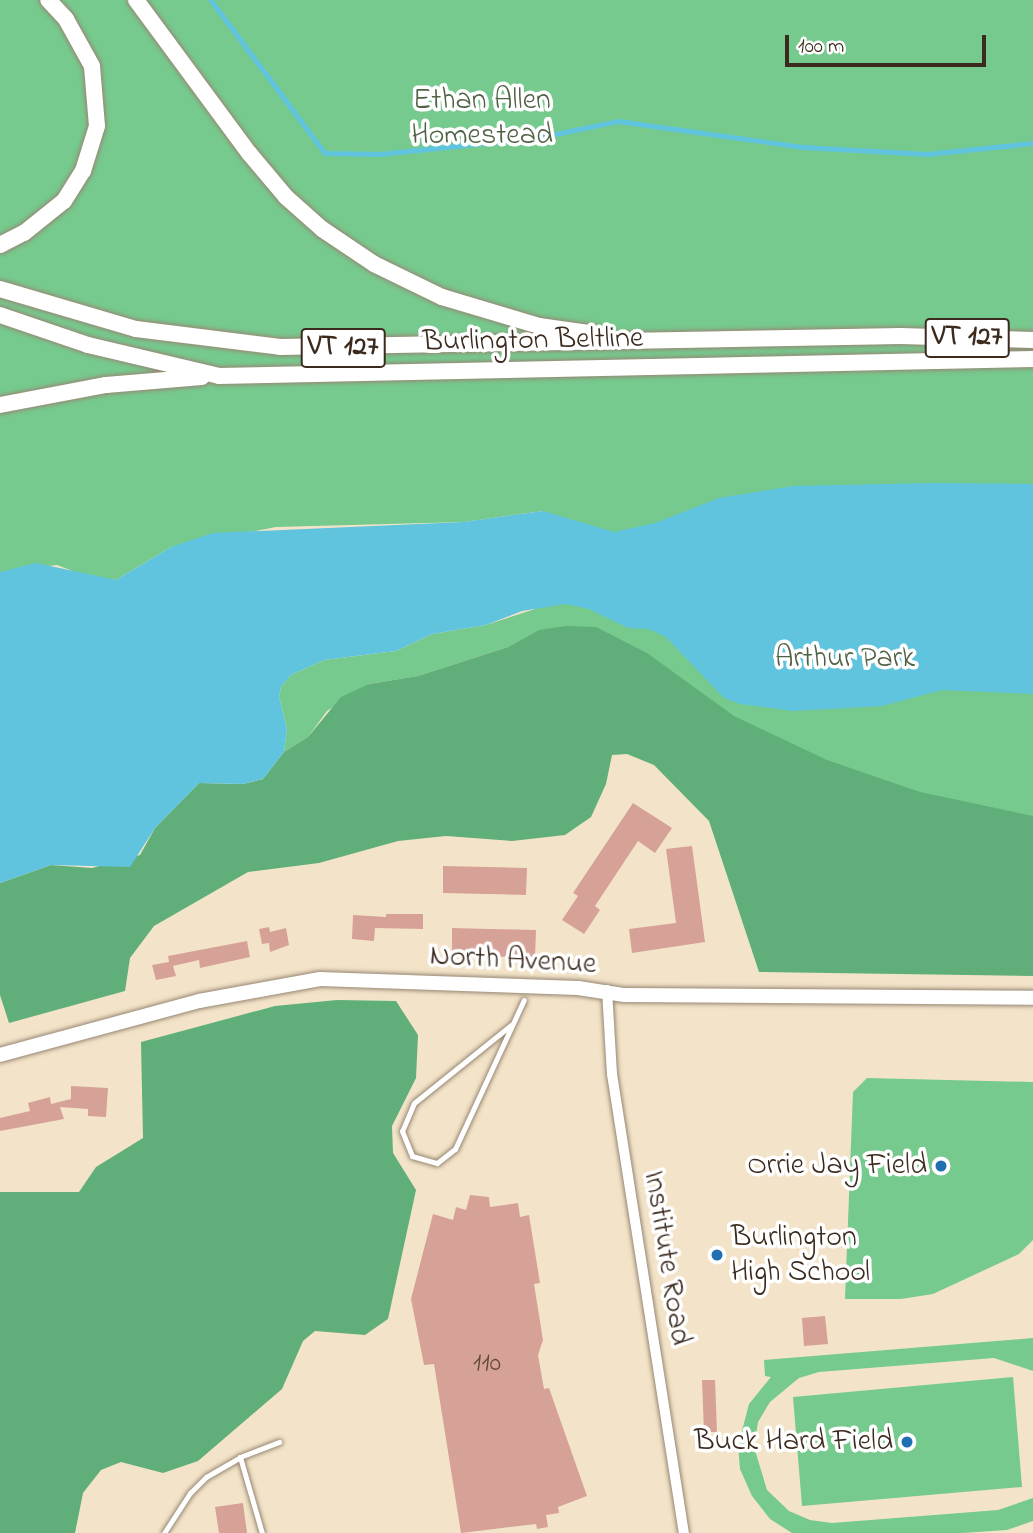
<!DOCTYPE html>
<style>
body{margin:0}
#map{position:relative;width:1033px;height:1533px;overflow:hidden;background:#f3e4c9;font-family:"Indie Flower",sans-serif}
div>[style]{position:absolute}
.green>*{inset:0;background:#76ca8e}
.forest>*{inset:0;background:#60ae79}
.water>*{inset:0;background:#61c4df}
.stream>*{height:4.5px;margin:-2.25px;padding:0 2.25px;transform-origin:2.25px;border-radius:2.25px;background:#61c4df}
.building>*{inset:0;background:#d6a197}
.roads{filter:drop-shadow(0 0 2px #978774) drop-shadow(0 0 2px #978774)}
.service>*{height:5px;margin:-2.5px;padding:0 2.5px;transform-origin:2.5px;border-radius:2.5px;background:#fff}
.minor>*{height:10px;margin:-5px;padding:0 5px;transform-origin:5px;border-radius:5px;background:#fff}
.secondary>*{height:14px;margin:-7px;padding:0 7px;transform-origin:7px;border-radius:7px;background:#fff}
.primary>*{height:16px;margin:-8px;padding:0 8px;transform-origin:8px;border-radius:8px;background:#fff}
.dots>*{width:19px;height:19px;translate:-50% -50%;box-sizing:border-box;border:4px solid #fff;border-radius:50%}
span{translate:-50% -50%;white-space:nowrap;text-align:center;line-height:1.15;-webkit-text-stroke:7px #fff;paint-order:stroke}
.number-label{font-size:26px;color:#62483c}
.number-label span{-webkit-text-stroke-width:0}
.shield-label span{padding:2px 5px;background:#fff;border:2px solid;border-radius:5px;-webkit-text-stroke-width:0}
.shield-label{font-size:28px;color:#3b2a1e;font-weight:700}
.park-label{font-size:30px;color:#506245}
.street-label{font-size:30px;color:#3b2a1e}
.poi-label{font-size:30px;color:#3b2a1e}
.right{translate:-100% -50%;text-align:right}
.left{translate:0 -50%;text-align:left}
.scale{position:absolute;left:785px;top:35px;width:201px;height:32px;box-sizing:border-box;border:4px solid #3b2a1e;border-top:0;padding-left:9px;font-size:21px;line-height:24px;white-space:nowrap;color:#3b2a1e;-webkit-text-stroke:5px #fff;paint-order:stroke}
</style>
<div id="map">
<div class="green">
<i style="clip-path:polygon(0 0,1033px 0,1033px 976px,724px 809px,538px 631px,508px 647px,418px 676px,369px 684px,327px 711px,308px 737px,284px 752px,287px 729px,279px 697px,281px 687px,291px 675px,324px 660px,396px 651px,432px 634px,486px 625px,535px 609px,543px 511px,464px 522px,276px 527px,171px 547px,116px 580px,88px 577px,57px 565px,0 572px)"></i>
<i style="clip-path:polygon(867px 1078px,1033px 1082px,1033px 1240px,1019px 1254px,933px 1294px,901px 1299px,845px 1299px,853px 1092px)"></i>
<i style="clip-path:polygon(1033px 1338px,1033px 1371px,994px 1358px,819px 1372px,799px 1378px,770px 1402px,758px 1422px,754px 1447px,767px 1490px,789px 1511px,810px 1520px,832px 1523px,998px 1510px,1033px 1498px,1033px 1521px,1007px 1530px,963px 1533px,792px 1533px,770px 1519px,752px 1496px,740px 1469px,738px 1446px,749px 1404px,771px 1377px,765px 1376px,764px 1360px)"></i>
<i style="clip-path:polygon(1013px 1377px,1022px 1487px,802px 1506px,793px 1397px)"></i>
</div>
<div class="forest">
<i style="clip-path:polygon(566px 626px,596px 627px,647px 653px,734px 716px,827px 760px,920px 792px,1033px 816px,1033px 976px,759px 972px,709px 821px,654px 765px,627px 754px,612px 755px,606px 784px,591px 817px,565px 835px,512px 841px,446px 836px,398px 841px,319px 863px,248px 872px,154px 926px,130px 958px,125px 991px,9px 1023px,0 995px,0 883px,51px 865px,92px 868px,140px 855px,155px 828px,199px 783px,243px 784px,263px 779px,284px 752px,308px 737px,341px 697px,369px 684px,418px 676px,508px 647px,539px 630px)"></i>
<i style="clip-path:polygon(337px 1000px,396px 1001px,418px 1035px,416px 1078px,392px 1126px,393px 1153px,416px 1190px,388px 1319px,365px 1335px,315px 1331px,303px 1341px,282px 1389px,198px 1461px,163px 1473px,121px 1462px,101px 1470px,83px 1493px,75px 1533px,0 1533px,0 1192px,79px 1192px,96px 1167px,143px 1138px,141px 1042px,275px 1006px)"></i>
</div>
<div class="water">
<i style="clip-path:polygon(934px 483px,1033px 484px,1033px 694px,942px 690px,882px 706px,794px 711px,740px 704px,724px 698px,666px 637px,649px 629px,628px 628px,589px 609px,566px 604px,522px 611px,486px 625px,432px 634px,396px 651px,324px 660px,291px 675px,281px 687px,279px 697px,287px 729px,284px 752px,263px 779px,243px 784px,199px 783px,155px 828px,130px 867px,51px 865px,0 883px,0 572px,36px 563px,116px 580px,171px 547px,213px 533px,463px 522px,543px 511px,614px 532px,655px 523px,719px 498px,793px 486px)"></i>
</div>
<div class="stream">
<i style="left:211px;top:0;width:191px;rotate:53.3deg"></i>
<i style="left:325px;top:153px;width:55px;rotate:1deg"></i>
<i style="left:380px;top:154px;width:162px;rotate:-6deg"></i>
<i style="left:541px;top:137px;width:79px;rotate:-11.7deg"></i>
<i style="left:618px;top:121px;width:188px;rotate:8deg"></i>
<i style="left:804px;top:147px;width:123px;rotate:3.3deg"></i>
<i style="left:927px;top:154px;width:107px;rotate:-5.9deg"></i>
</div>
<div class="building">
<i style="clip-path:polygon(633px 803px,672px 828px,655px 853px,638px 841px,595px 906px,600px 910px,584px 934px,562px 920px,578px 896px,573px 893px)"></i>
<i style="clip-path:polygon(692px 846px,705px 942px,632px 953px,629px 929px,676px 923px,666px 849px)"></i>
<i style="clip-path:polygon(443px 866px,527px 868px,526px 895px,443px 893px)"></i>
<i style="clip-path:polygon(386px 914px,423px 914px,423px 929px,375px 928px,374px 941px,352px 939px,353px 915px,386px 917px)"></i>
<i style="clip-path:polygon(269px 927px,270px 932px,286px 928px,289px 945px,270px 952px,269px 943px,262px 944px,259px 929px)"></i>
<i style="clip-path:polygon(452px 928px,536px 930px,535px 957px,452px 956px)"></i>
<i style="clip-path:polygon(247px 941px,250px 957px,200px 968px,199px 960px,173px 966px,176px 976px,156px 980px,152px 965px,169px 962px,168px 956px)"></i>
<i style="clip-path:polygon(71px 1086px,108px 1088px,106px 1117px,88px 1116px,88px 1109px,60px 1107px,64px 1119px,0 1131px,0 1118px,30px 1111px,28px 1103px,50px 1097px,51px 1104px,71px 1099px)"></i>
<i style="clip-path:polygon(470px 1195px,489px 1197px,490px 1207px,518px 1203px,520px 1217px,529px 1215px,540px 1283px,534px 1284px,543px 1340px,538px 1355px,544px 1389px,549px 1388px,587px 1496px,558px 1507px,559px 1513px,546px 1515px,548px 1527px,537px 1529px,536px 1524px,461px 1533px,434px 1364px,424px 1365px,411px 1299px,433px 1214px,453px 1220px,456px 1207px,466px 1210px)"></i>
<i style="clip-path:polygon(825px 1316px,828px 1344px,804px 1346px,802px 1318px)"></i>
<i style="clip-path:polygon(702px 1380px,715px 1380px,717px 1432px,704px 1432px)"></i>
<i style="clip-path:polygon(243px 1503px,247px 1533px,219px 1533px,215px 1507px)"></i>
</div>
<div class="roads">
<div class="service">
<i style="left:511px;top:1025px;width:124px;rotate:141.2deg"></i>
<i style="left:414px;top:1103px;width:30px;rotate:113deg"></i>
<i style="left:402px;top:1131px;width:27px;rotate:68deg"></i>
<i style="left:412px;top:1156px;width:26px;rotate:16deg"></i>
<i style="left:437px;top:1163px;width:23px;rotate:-38deg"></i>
<i style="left:455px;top:1149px;width:164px;rotate:-65.2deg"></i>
<i style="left:240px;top:1457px;width:79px;rotate:73.9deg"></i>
<i style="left:164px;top:1533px;width:48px;rotate:-57deg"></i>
<i style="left:190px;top:1493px;width:23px;rotate:-45deg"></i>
<i style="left:206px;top:1477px;width:39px;rotate:-30deg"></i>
<i style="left:240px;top:1457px;width:42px;rotate:-21deg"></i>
</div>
<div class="minor">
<i style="left:607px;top:990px;width:84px;rotate:86.6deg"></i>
<i style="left:612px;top:1074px;width:465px;rotate:81.1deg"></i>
</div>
<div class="secondary">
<i style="left:0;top:1055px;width:206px;rotate:-15.2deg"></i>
<i style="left:199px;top:1001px;width:123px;rotate:-10.3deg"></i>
<i style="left:320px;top:979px;width:258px;rotate:2deg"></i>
<i style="left:578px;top:988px;width:47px;rotate:8.7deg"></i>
<i style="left:624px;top:995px;width:409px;rotate:0.4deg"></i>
</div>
<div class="primary">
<i style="left:136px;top:0;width:190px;rotate:53.6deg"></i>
<i style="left:249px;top:153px;width:57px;rotate:49.9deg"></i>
<i style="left:286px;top:197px;width:48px;rotate:41.6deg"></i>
<i style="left:322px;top:229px;width:63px;rotate:33.9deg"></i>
<i style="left:374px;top:264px;width:76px;rotate:25.9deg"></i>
<i style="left:442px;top:297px;width:101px;rotate:16.6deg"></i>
<i style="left:539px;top:326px;width:59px;rotate:7.9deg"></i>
<i style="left:0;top:245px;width:27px;rotate:-27deg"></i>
<i style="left:24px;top:233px;width:51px;rotate:-38.7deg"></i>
<i style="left:64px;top:201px;width:36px;rotate:-58deg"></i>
<i style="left:83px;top:171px;width:47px;rotate:-72.7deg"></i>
<i style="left:97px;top:126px;width:60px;rotate:-94.8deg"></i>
<i style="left:92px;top:66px;width:54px;rotate:-119deg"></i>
<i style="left:66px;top:19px;width:26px;rotate:-133deg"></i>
<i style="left:0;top:289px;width:142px;rotate:16.4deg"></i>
<i style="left:136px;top:329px;width:145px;rotate:7.1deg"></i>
<i style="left:280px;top:347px;width:621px;rotate:-1.01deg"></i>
<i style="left:901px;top:336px;width:132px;rotate:1.7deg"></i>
<i style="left:0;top:315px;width:93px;rotate:18.8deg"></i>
<i style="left:88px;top:345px;width:135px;rotate:13.3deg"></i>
<i style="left:219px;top:376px;width:814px;rotate:-1.2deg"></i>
<i style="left:0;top:405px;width:108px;rotate:-10.7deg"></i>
<i style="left:106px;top:385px;width:96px;rotate:-4.8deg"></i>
</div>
</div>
<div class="dots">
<i style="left:941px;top:1166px;background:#1f6fb2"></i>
<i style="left:717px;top:1255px;background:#1f6fb2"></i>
<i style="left:907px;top:1442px;background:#1f6fb2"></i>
</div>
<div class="number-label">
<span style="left:487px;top:1365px">110</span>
</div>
<div class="shield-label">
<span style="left:967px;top:338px">VT 127</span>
<span style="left:343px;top:348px">VT 127</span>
</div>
<div class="park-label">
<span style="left:482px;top:118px">Ethan Allen<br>Homestead</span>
<span style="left:845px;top:659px">Arthur Park</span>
</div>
<div class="street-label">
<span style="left:533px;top:341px;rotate:-1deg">Burlington Beltline</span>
<span style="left:513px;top:961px;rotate:3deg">North Avenue</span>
<span style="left:666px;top:1258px;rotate:81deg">Institute Road</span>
</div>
<div class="poi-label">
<span class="right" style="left:927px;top:1166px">Orrie Jay Field</span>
<span class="left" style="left:731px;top:1255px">Burlington<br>High School</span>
<span class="right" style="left:893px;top:1442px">Buck Hard Field</span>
</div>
<div class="scale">100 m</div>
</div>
